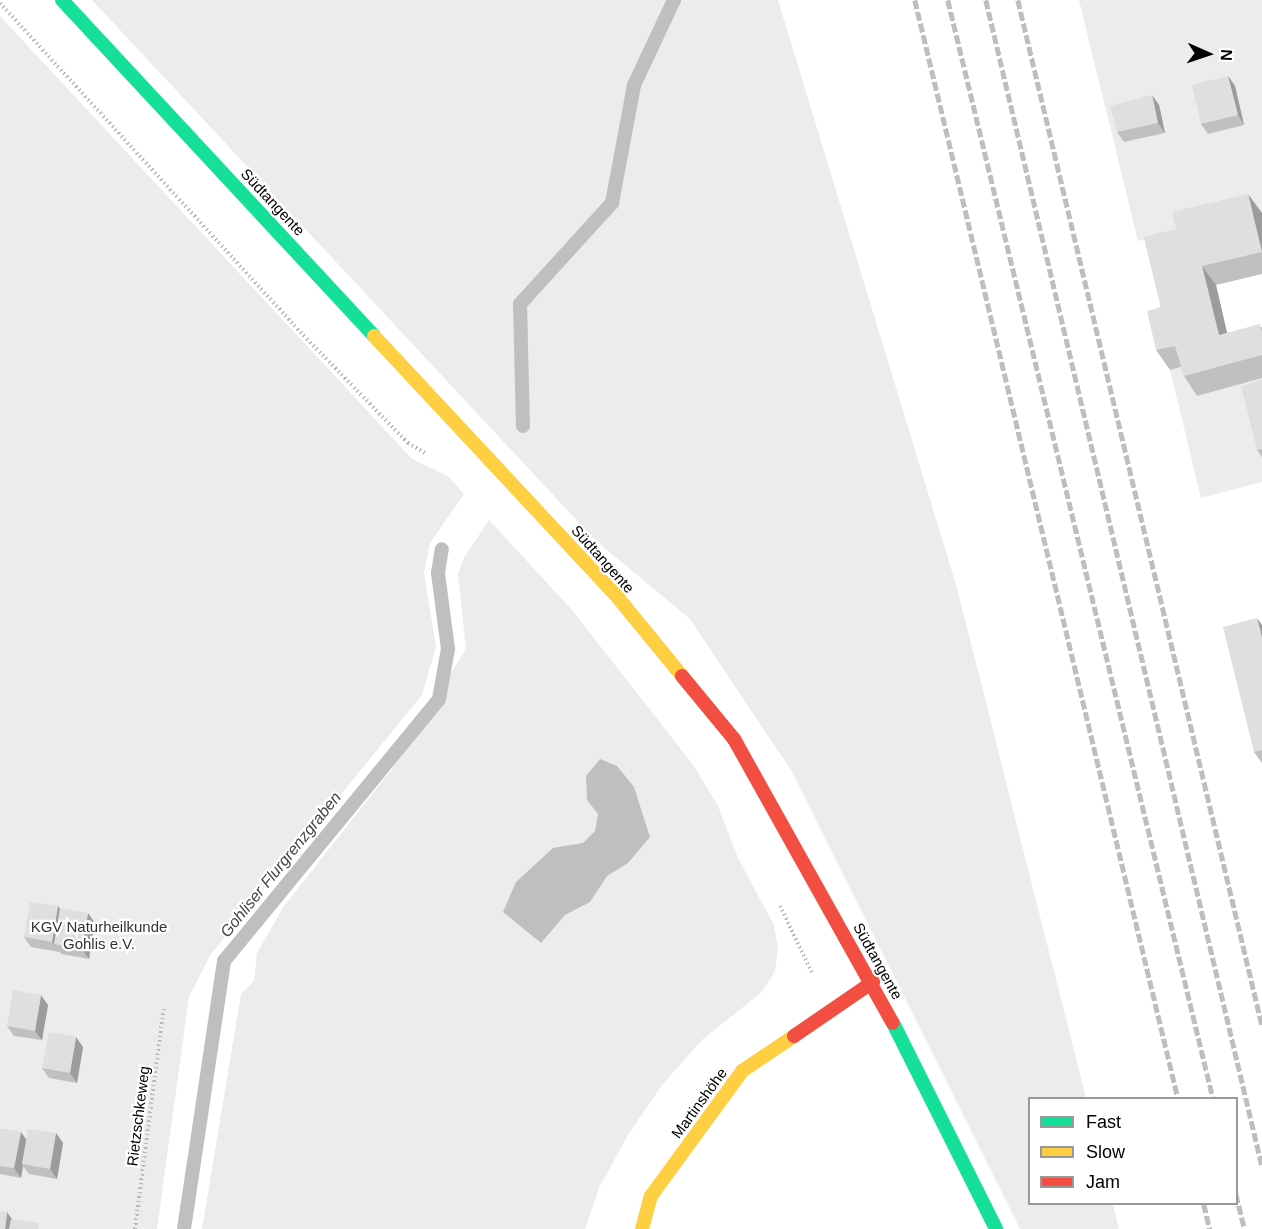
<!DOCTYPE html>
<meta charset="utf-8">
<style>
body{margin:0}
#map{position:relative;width:1262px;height:1229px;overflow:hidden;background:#fff;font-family:Helvetica,sans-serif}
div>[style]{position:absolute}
.green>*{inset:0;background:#ececec}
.water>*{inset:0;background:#bfbfbf}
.stream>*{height:14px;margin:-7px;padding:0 7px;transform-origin:7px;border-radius:7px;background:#bfbfbf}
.path>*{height:4px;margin-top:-2px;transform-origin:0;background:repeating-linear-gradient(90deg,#b9b9b9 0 1.5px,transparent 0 4.5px)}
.fast>*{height:14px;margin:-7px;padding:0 7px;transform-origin:7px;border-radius:7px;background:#16e098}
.slow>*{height:14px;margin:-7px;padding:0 7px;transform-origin:7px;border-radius:7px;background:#ffcf43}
.jam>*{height:14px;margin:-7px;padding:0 7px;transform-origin:7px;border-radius:7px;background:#f24e42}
.rail>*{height:4.5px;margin-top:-2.25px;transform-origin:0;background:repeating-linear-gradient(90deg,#bebebe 0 9px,transparent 0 12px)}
.wall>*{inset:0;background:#c0c0c0}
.shaded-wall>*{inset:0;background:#9c9c9c}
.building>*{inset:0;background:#dfdfdf}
span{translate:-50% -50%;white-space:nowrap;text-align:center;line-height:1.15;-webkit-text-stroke:4.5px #fff;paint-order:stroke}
.street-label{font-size:15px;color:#000}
.park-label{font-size:15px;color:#333}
.water-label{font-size:16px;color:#444;font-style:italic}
.legend{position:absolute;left:1028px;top:1097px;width:210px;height:108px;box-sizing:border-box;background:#fff;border:2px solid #999;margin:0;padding:8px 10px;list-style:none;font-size:18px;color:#000}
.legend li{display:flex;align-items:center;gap:12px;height:30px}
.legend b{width:30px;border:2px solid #999}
.north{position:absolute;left:1178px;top:24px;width:60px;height:60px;-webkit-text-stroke:4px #fff;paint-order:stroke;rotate:93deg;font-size:16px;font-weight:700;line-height:24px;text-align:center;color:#000}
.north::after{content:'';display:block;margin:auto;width:21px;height:27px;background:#000;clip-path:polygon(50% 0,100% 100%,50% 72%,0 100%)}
</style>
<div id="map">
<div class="green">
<i style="clip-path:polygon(92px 0,778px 0,957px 588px,1086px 1098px,1030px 1098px,1030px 1204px,1113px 1204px,1119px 1229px,1020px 1229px,791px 770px,690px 619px,596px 541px)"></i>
<i style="clip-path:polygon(1079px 0,1262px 0,1262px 213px,1138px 241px)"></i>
<i style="clip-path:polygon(0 16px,412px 459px,448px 476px,464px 494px,430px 543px,424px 573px,436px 647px,422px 695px,211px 954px,189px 997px,157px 1229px,0 1229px)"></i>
<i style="clip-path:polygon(1189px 365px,1262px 378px,1262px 482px,1201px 498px,1170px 370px)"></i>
<i style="clip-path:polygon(489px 520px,572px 610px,694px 766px,718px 806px,738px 858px,774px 925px,778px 948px,775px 971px,762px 992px,702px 1040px,662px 1085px,628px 1135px,599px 1188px,585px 1229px,202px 1229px,241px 994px,254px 981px,257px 953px,284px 906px,392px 769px,466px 649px,458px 574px,465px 556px)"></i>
</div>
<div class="water">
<i style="clip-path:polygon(600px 759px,617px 766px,634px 787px,650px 837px,628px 863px,607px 876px,590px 902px,565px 915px,541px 943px,503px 912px,516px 882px,553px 848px,583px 843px,595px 831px,598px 814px,587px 800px,586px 776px)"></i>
</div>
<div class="stream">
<i style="left:523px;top:426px;width:122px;rotate:-91.4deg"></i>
<i style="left:520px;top:304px;width:137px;rotate:-47.7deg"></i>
<i style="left:612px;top:203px;width:120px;rotate:-79.4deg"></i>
<i style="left:634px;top:85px;width:94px;rotate:-64.8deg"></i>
<i style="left:184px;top:1229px;width:271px;rotate:-81.5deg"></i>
<i style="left:224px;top:961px;width:339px;rotate:-50.6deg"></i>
<i style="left:439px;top:699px;width:51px;rotate:-79.8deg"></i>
<i style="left:448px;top:649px;width:77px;rotate:-97.5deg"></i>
<i style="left:438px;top:573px;width:24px;rotate:-81deg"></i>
</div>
<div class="path">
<i style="left:0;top:3px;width:459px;rotate:47.6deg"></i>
<i style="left:310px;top:342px;width:141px;rotate:45.9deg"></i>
<i style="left:408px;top:443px;width:21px;rotate:31deg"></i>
<i style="left:780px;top:906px;width:76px;rotate:64.4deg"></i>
<i style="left:135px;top:1229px;width:224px;rotate:-82.6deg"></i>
</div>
<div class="fast">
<i style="left:62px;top:0;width:459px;rotate:47.1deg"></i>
<i style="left:893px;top:1023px;width:230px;rotate:63.4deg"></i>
</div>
<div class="slow">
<i style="left:374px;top:336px;width:359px;rotate:47deg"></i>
<i style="left:619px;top:599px;width:99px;rotate:50.7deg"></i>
<i style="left:642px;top:1229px;width:34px;rotate:-75deg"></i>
<i style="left:651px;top:1196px;width:155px;rotate:-53.9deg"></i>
<i style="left:742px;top:1071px;width:63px;rotate:-33.9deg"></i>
</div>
<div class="jam">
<i style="left:682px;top:676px;width:82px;rotate:50.5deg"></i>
<i style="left:734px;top:739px;width:325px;rotate:60.8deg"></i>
<i style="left:794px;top:1036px;width:96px;rotate:-34.4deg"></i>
</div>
<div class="rail">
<i style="left:915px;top:0;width:1129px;rotate:76.53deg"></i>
<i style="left:948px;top:0;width:1130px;rotate:76.43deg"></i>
<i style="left:986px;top:0;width:1198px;rotate:76.68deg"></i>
<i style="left:1018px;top:0;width:1054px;rotate:76.61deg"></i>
<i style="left:1236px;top:1194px;width:36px;rotate:76deg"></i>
<i style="left:1204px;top:1204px;width:26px;rotate:77deg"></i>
</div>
<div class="wall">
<i style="clip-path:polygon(1228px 76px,1235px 86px,1244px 125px,1208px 134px,1201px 124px)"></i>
<i style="clip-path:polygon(1159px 105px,1165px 133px,1124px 142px,1117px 132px)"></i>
<i style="clip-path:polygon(1262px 213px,1262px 274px,1216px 285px,1227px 333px,1262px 327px,1262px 378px,1197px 396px,1184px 376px,1181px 367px,1170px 370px,1156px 350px,1161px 307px,1144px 237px)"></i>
<i style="clip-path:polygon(1262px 380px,1262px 457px,1257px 450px)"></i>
<i style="clip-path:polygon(1262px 625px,1262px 763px,1254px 752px)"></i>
<i style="clip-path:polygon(58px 906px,60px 909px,95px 923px,89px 959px,61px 954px,59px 951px,59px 952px,31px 947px,24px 937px)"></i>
<i style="clip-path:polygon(48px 1005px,42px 1040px,14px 1036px,7px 1026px)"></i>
<i style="clip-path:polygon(83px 1047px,77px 1083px,49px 1078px,42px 1068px)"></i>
<i style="clip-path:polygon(0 1129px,21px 1132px,26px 1140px,56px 1133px,63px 1143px,57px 1179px,29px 1174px,23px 1166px,21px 1178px,0 1174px)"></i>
</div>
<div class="shaded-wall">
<i style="clip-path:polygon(1228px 76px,1235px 86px,1244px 125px,1238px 115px)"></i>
<i style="clip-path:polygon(1152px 95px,1159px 105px,1165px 133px,1158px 123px)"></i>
<i style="clip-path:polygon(1248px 194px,1262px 213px,1262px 252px)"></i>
<i style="clip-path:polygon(1202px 266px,1216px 285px,1232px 354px,1219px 335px)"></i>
<i style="clip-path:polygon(1257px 618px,1262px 625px,1262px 638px)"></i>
<i style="clip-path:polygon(58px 906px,65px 916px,54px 944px,59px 952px,52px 942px)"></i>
<i style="clip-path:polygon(88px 913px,95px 923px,89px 959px,82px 949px)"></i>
<i style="clip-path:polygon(41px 995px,48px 1005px,42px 1040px,35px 1031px)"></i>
<i style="clip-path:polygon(76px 1037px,83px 1047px,77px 1083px,70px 1073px)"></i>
<i style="clip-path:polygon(21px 1132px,28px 1142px,22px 1164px,23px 1166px,21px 1178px,14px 1168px)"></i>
<i style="clip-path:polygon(56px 1133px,63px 1143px,57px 1179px,50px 1169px)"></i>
<i style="clip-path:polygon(7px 1212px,14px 1222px,13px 1229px,5px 1229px)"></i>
</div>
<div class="building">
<i style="clip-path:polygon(1228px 76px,1238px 115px,1201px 124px,1192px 85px)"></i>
<i style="clip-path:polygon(1152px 95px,1158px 123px,1117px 132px,1110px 106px)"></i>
<i style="clip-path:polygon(1248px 194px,1262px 252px,1202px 266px,1219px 335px,1260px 324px,1262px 333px,1262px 355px,1184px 376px,1175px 346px,1156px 350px,1147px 311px,1161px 307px,1144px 237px,1176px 229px,1172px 212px)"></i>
<i style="clip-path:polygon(1262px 380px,1262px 449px,1257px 450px,1241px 386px)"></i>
<i style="clip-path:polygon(1257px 618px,1262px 638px,1262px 750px,1254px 752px,1223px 627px)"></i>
<i style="clip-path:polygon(30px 902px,58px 906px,52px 942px,24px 937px)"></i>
<i style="clip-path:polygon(60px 908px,88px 913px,82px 949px,54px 944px)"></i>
<i style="clip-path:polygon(13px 990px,41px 995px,35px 1031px,7px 1026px)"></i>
<i style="clip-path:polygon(49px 1032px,76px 1037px,70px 1073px,42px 1068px)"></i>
<i style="clip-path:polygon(0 1129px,21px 1132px,14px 1168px,0 1166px)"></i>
<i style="clip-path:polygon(28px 1129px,56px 1133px,50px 1169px,22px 1164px)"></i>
<i style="clip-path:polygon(0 1211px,7px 1212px,5px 1229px,0 1229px)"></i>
<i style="clip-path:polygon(11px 1219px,39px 1223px,38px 1229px,9px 1229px)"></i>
</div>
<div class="street-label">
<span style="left:273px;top:202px;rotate:47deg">Südtangente</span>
<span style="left:603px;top:559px;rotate:48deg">Südtangente</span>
<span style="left:878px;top:961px;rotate:61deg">Südtangente</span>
<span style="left:699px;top:1103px;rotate:-54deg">Martinshöhe</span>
<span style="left:138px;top:1116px;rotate:-83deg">Rietzschkeweg</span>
</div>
<div class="park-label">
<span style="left:99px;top:935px">KGV Naturheilkunde<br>Gohlis e.V.</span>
</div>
<div class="water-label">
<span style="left:281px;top:865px;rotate:-51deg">Gohliser Flurgrenzgraben</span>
</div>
<ul class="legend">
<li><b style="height:8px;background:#16e098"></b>Fast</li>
<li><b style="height:8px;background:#ffcf43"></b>Slow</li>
<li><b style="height:8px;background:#f24e42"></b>Jam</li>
</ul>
<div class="north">N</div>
</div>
